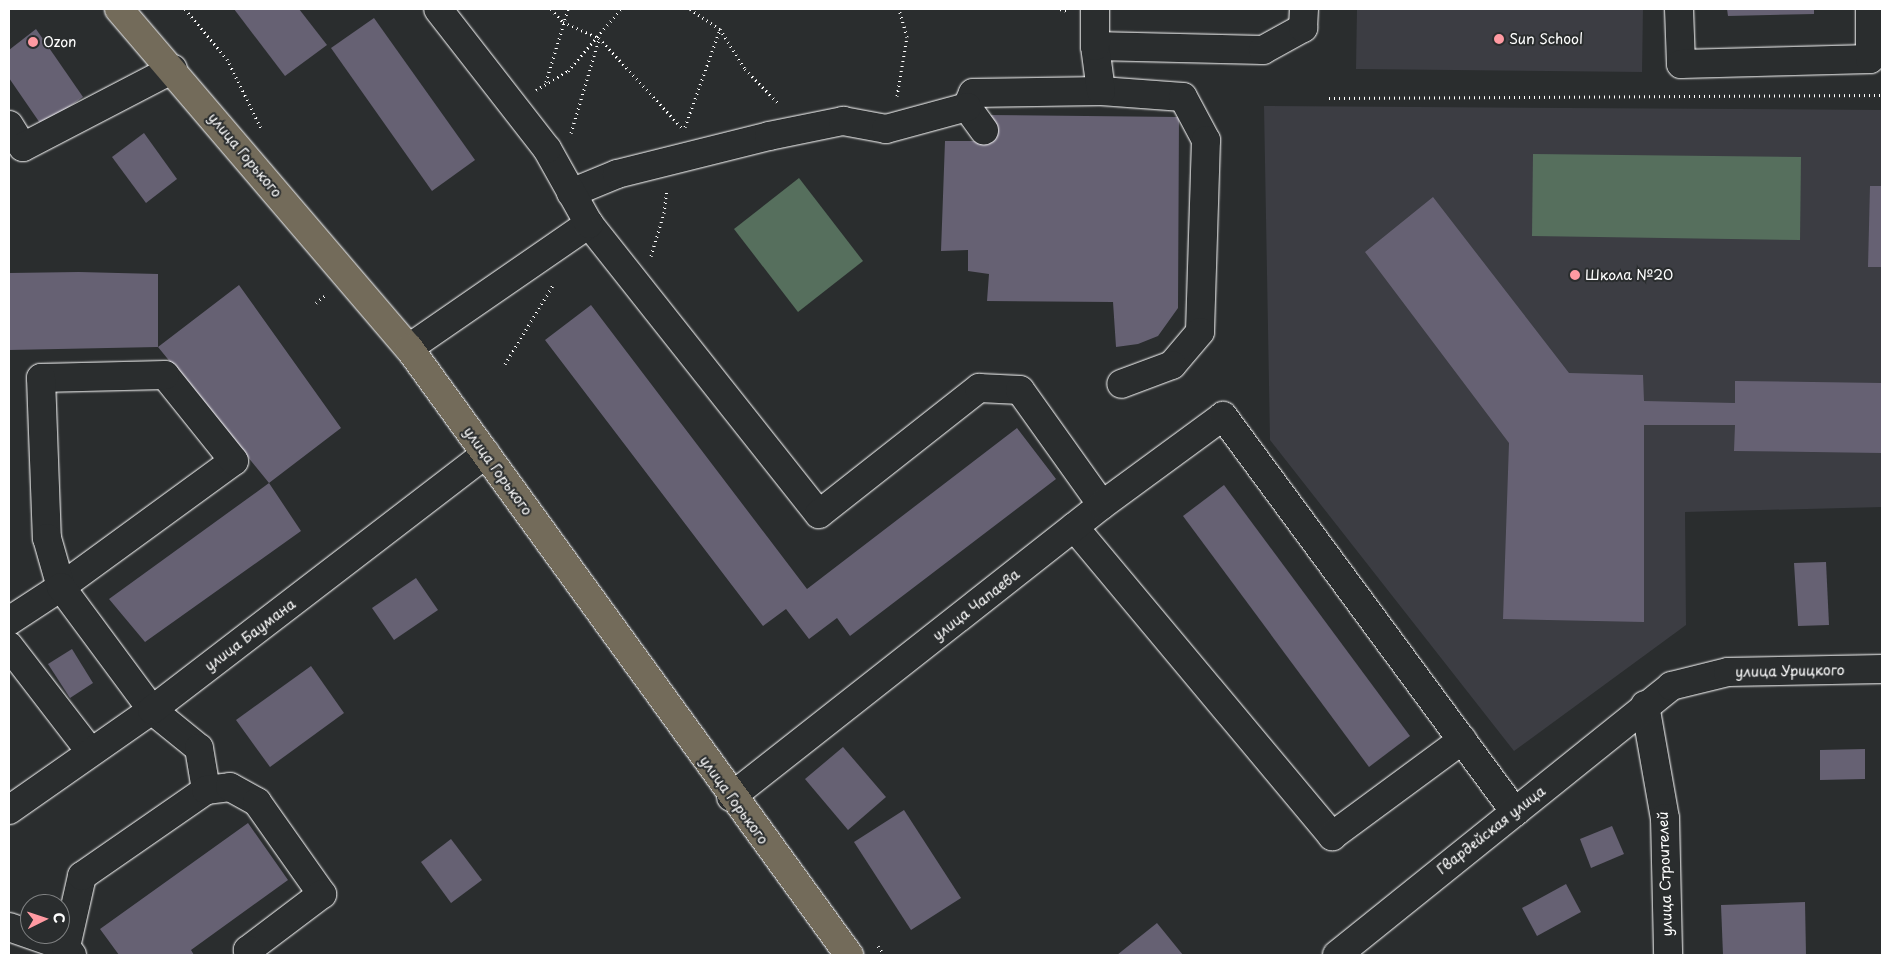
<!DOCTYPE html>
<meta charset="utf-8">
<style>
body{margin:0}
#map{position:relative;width:1891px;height:964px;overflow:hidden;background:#2a2d2e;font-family:"Playpen Sans",sans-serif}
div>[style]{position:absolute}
.built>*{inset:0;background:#3c3d43}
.green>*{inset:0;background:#566f5d}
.building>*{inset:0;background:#666173}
.path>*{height:3px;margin-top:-1.5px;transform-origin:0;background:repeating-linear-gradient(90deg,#fff 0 1px,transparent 0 5px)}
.roads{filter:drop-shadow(0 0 1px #fff) drop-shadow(0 0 1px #fff)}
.minor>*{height:28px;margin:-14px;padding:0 14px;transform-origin:14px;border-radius:14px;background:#2a2d2e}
.major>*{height:28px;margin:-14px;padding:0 14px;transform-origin:14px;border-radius:14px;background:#736b5a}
.dots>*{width:14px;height:14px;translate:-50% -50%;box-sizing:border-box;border:2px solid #2a2d2e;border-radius:50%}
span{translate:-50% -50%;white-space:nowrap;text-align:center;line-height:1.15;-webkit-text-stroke:4px #2a2d2e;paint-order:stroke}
.poi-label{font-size:14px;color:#fff}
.left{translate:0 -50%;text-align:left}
.street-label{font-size:14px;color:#fff}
.frame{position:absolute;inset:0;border:10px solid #fff;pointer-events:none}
.north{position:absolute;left:20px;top:894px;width:50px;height:50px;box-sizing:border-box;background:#2a2d2e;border:1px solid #7f8182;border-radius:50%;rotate:86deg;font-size:14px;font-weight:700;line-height:20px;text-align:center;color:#fff}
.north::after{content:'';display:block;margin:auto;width:18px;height:22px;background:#ff9aa2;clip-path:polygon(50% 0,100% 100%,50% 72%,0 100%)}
</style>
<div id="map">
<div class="built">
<i style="clip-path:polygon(1357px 9px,1643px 9px,1642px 72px,1356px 69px)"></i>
<i style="clip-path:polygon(1264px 106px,1882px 110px,1882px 507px,1685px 512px,1686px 625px,1514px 751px,1270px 440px)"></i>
</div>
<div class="green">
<i style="clip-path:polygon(1533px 154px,1801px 157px,1800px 240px,1532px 236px)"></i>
<i style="clip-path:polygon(799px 178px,863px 261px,798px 312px,734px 229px)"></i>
</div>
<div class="building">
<i style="clip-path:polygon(234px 9px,299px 9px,327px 45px,285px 76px)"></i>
<i style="clip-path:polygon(1727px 9px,1814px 9px,1814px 14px,1728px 16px)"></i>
<i style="clip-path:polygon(374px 18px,475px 160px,432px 191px,331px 48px)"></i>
<i style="clip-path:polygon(36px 29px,83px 97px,42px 126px,9px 78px,9px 50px)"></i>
<i style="clip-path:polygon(985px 115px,1179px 117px,1178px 308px,1158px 336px,1138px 344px,1116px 347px,1113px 302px,987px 301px,989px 274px,968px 271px,968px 250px,941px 251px,945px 141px,987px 141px)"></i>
<i style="clip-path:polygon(144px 133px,177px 179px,146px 203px,112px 157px)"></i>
<i style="clip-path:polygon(1870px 186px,1882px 186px,1882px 267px,1868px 267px)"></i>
<i style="clip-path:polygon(1433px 197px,1569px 373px,1643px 375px,1644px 401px,1735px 403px,1735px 381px,1882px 383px,1882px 453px,1734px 451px,1735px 425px,1644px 425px,1644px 622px,1503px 619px,1509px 443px,1365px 252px)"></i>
<i style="clip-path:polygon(79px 272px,158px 274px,158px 347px,9px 350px,9px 273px)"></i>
<i style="clip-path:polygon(239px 285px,341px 428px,269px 483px,301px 531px,145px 642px,109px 599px,269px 483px,158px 347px)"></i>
<i style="clip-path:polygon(591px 305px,807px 589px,1017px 428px,1056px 479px,850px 636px,837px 618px,809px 639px,786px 609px,763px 626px,545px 340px)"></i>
<i style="clip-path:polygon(1224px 485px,1410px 736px,1369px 767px,1183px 516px)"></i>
<i style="clip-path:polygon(1826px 562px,1829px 625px,1798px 626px,1794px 563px)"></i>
<i style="clip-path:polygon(416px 578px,438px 610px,394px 640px,372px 608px)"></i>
<i style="clip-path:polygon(72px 649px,93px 683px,70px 698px,48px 664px)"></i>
<i style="clip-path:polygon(311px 666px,344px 713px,270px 767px,236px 720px)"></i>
<i style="clip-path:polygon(843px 747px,886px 797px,848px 830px,805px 779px)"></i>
<i style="clip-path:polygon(1865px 749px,1865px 779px,1820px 780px,1820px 750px)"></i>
<i style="clip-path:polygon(904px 810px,961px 898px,911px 930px,854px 842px)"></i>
<i style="clip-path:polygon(248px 823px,288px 880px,191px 950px,194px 955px,119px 955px,100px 929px)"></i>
<i style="clip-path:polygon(1612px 826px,1624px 854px,1591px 868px,1580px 839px)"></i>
<i style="clip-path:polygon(451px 839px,482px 880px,451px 903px,421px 862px)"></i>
<i style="clip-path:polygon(1566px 884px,1581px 912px,1537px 936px,1522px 908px)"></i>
<i style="clip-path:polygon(1805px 902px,1806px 955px,1723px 955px,1721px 905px)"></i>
<i style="clip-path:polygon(1157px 923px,1183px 955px,1117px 955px)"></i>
</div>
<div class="path">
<i style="left:185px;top:9px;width:65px;rotate:50deg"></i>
<i style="left:227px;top:59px;width:77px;rotate:63.8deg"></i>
<i style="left:551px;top:9px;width:18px;rotate:47deg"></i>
<i style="left:563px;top:22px;width:39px;rotate:24deg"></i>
<i style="left:599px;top:38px;width:124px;rotate:47.3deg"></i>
<i style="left:690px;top:9px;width:36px;rotate:34deg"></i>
<i style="left:720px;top:29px;width:47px;rotate:58deg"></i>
<i style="left:745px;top:69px;width:49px;rotate:45.8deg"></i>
<i style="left:1060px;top:9px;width:8px;rotate:14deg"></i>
<i style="left:546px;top:82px;width:76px;rotate:-73.2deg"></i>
<i style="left:536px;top:90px;width:37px;rotate:-31deg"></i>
<i style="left:568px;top:71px;width:82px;rotate:-49.5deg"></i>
<i style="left:897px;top:96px;width:60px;rotate:-80.4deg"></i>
<i style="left:907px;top:37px;width:29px;rotate:-106deg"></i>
<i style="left:1329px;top:98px;width:553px;rotate:-0.31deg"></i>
<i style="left:685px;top:127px;width:104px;rotate:-70.3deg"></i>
<i style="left:571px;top:133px;width:98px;rotate:-73.4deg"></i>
<i style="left:651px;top:256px;width:45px;rotate:-73.2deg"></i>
<i style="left:664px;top:213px;width:23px;rotate:-83deg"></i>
<i style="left:316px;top:303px;width:14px;rotate:-39deg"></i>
<i style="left:505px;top:364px;width:92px;rotate:-58.7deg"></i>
<i style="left:878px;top:946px;width:11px;rotate:56deg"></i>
</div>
<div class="roads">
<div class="minor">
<i style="left:1679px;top:9px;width:55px;rotate:87.9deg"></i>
<i style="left:1681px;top:64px;width:189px;rotate:-1.5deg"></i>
<i style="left:1870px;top:59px;width:50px;rotate:-90deg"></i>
<i style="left:1095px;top:46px;width:168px;rotate:1.4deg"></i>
<i style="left:1263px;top:50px;width:46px;rotate:-28.8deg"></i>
<i style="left:1303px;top:28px;width:19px;rotate:-87deg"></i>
<i style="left:1101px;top:91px;width:82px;rotate:4.2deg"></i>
<i style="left:1183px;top:97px;width:49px;rotate:61.9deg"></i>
<i style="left:1206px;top:140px;width:192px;rotate:91.8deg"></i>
<i style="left:1200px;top:332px;width:43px;rotate:130.3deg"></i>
<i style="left:1172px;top:365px;width:54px;rotate:159.6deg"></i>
<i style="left:967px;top:107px;width:15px;rotate:-67deg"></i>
<i style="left:973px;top:93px;width:128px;rotate:-0.9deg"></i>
<i style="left:1101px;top:91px;width:45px;rotate:-97.6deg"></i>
<i style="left:1095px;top:46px;width:37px;rotate:-90deg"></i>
<i style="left:967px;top:107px;width:29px;rotate:54deg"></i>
<i style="left:9px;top:125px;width:26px;rotate:58deg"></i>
<i style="left:23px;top:147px;width:169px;rotate:-27.5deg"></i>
<i style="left:571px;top:193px;width:50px;rotate:-22.4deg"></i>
<i style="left:617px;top:174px;width:157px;rotate:-14deg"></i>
<i style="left:769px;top:136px;width:76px;rotate:-11.5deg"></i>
<i style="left:843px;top:121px;width:44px;rotate:10.5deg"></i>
<i style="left:886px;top:129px;width:84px;rotate:-15.2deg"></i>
<i style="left:589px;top:224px;width:370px;rotate:51.6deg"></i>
<i style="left:819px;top:514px;width:204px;rotate:-38.2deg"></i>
<i style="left:979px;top:388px;width:41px;rotate:2.8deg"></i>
<i style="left:1020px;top:390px;width:141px;rotate:54.5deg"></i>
<i style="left:409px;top:348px;width:219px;rotate:-34.6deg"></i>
<i style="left:589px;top:224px;width:86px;rotate:-119.2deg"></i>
<i style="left:547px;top:149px;width:177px;rotate:-127.9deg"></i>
<i style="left:1074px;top:527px;width:403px;rotate:50.1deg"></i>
<i style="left:1332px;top:836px;width:162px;rotate:-36.4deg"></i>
<i style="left:9px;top:621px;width:62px;rotate:-33.2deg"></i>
<i style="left:61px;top:587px;width:214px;rotate:-36.1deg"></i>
<i style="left:234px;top:461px;width:110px;rotate:-128.7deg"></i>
<i style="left:165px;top:375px;width:124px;rotate:178.6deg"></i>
<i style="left:41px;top:378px;width:160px;rotate:87.9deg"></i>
<i style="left:47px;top:538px;width:51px;rotate:74.1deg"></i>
<i style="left:61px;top:587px;width:153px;rotate:53.5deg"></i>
<i style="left:152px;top:710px;width:60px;rotate:39deg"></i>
<i style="left:199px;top:748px;width:43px;rotate:80.5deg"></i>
<i style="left:9px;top:646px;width:133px;rotate:52.4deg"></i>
<i style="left:1645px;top:705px;width:115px;rotate:80deg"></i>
<i style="left:1665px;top:818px;width:137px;rotate:88.7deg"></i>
<i style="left:731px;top:797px;width:472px;rotate:-38.2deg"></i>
<i style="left:1102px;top:505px;width:150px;rotate:-36.3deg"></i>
<i style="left:1223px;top:416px;width:492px;rotate:53.6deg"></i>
<i style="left:9px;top:810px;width:174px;rotate:-35deg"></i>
<i style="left:152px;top:710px;width:421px;rotate:-37.5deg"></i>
<i style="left:9px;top:927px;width:60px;rotate:19.3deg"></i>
<i style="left:66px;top:947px;width:8px;rotate:90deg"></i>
<i style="left:72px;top:955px;width:10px;rotate:-127deg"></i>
<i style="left:66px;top:947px;width:73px;rotate:-77.3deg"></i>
<i style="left:82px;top:876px;width:151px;rotate:-34.7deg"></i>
<i style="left:206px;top:790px;width:24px;rotate:-7deg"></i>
<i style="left:230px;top:787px;width:31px;rotate:29deg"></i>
<i style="left:257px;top:802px;width:113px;rotate:54.8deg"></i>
<i style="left:322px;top:894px;width:93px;rotate:142.9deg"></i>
<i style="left:248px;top:950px;width:6px;rotate:51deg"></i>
<i style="left:1337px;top:955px;width:429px;rotate:-38.8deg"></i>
<i style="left:1671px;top:686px;width:59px;rotate:-13.8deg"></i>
<i style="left:1728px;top:672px;width:154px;rotate:-1.1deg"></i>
</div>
<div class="major">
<i style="left:119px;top:9px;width:446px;rotate:49.5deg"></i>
<i style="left:409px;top:348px;width:750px;rotate:54.06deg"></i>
</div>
</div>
<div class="dots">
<i style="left:1499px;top:39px;background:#ff9aa2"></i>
<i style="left:33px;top:42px;background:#ff9aa2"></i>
<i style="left:1575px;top:275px;background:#ff9aa2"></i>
</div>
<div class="poi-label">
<span class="left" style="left:1509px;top:39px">Sun School</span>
<span class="left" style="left:43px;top:42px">Ozon</span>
<span class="left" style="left:1585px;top:275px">Школа №20</span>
</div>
<div class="street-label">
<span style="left:245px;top:155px;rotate:50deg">улица Горького</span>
<span style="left:498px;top:471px;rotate:54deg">улица Горького</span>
<span style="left:976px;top:605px;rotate:-38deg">улица Чапаева</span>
<span style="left:250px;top:635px;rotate:-37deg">улица Баумана</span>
<span style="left:1790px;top:671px;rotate:-1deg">улица Урицкого</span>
<span style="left:734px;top:800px;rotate:54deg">улица Горького</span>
<span style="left:1491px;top:830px;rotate:-38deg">Гвардейская улица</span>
<span style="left:1665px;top:874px;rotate:-92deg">улица Строителей</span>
</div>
<div class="frame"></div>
<div class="north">С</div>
</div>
